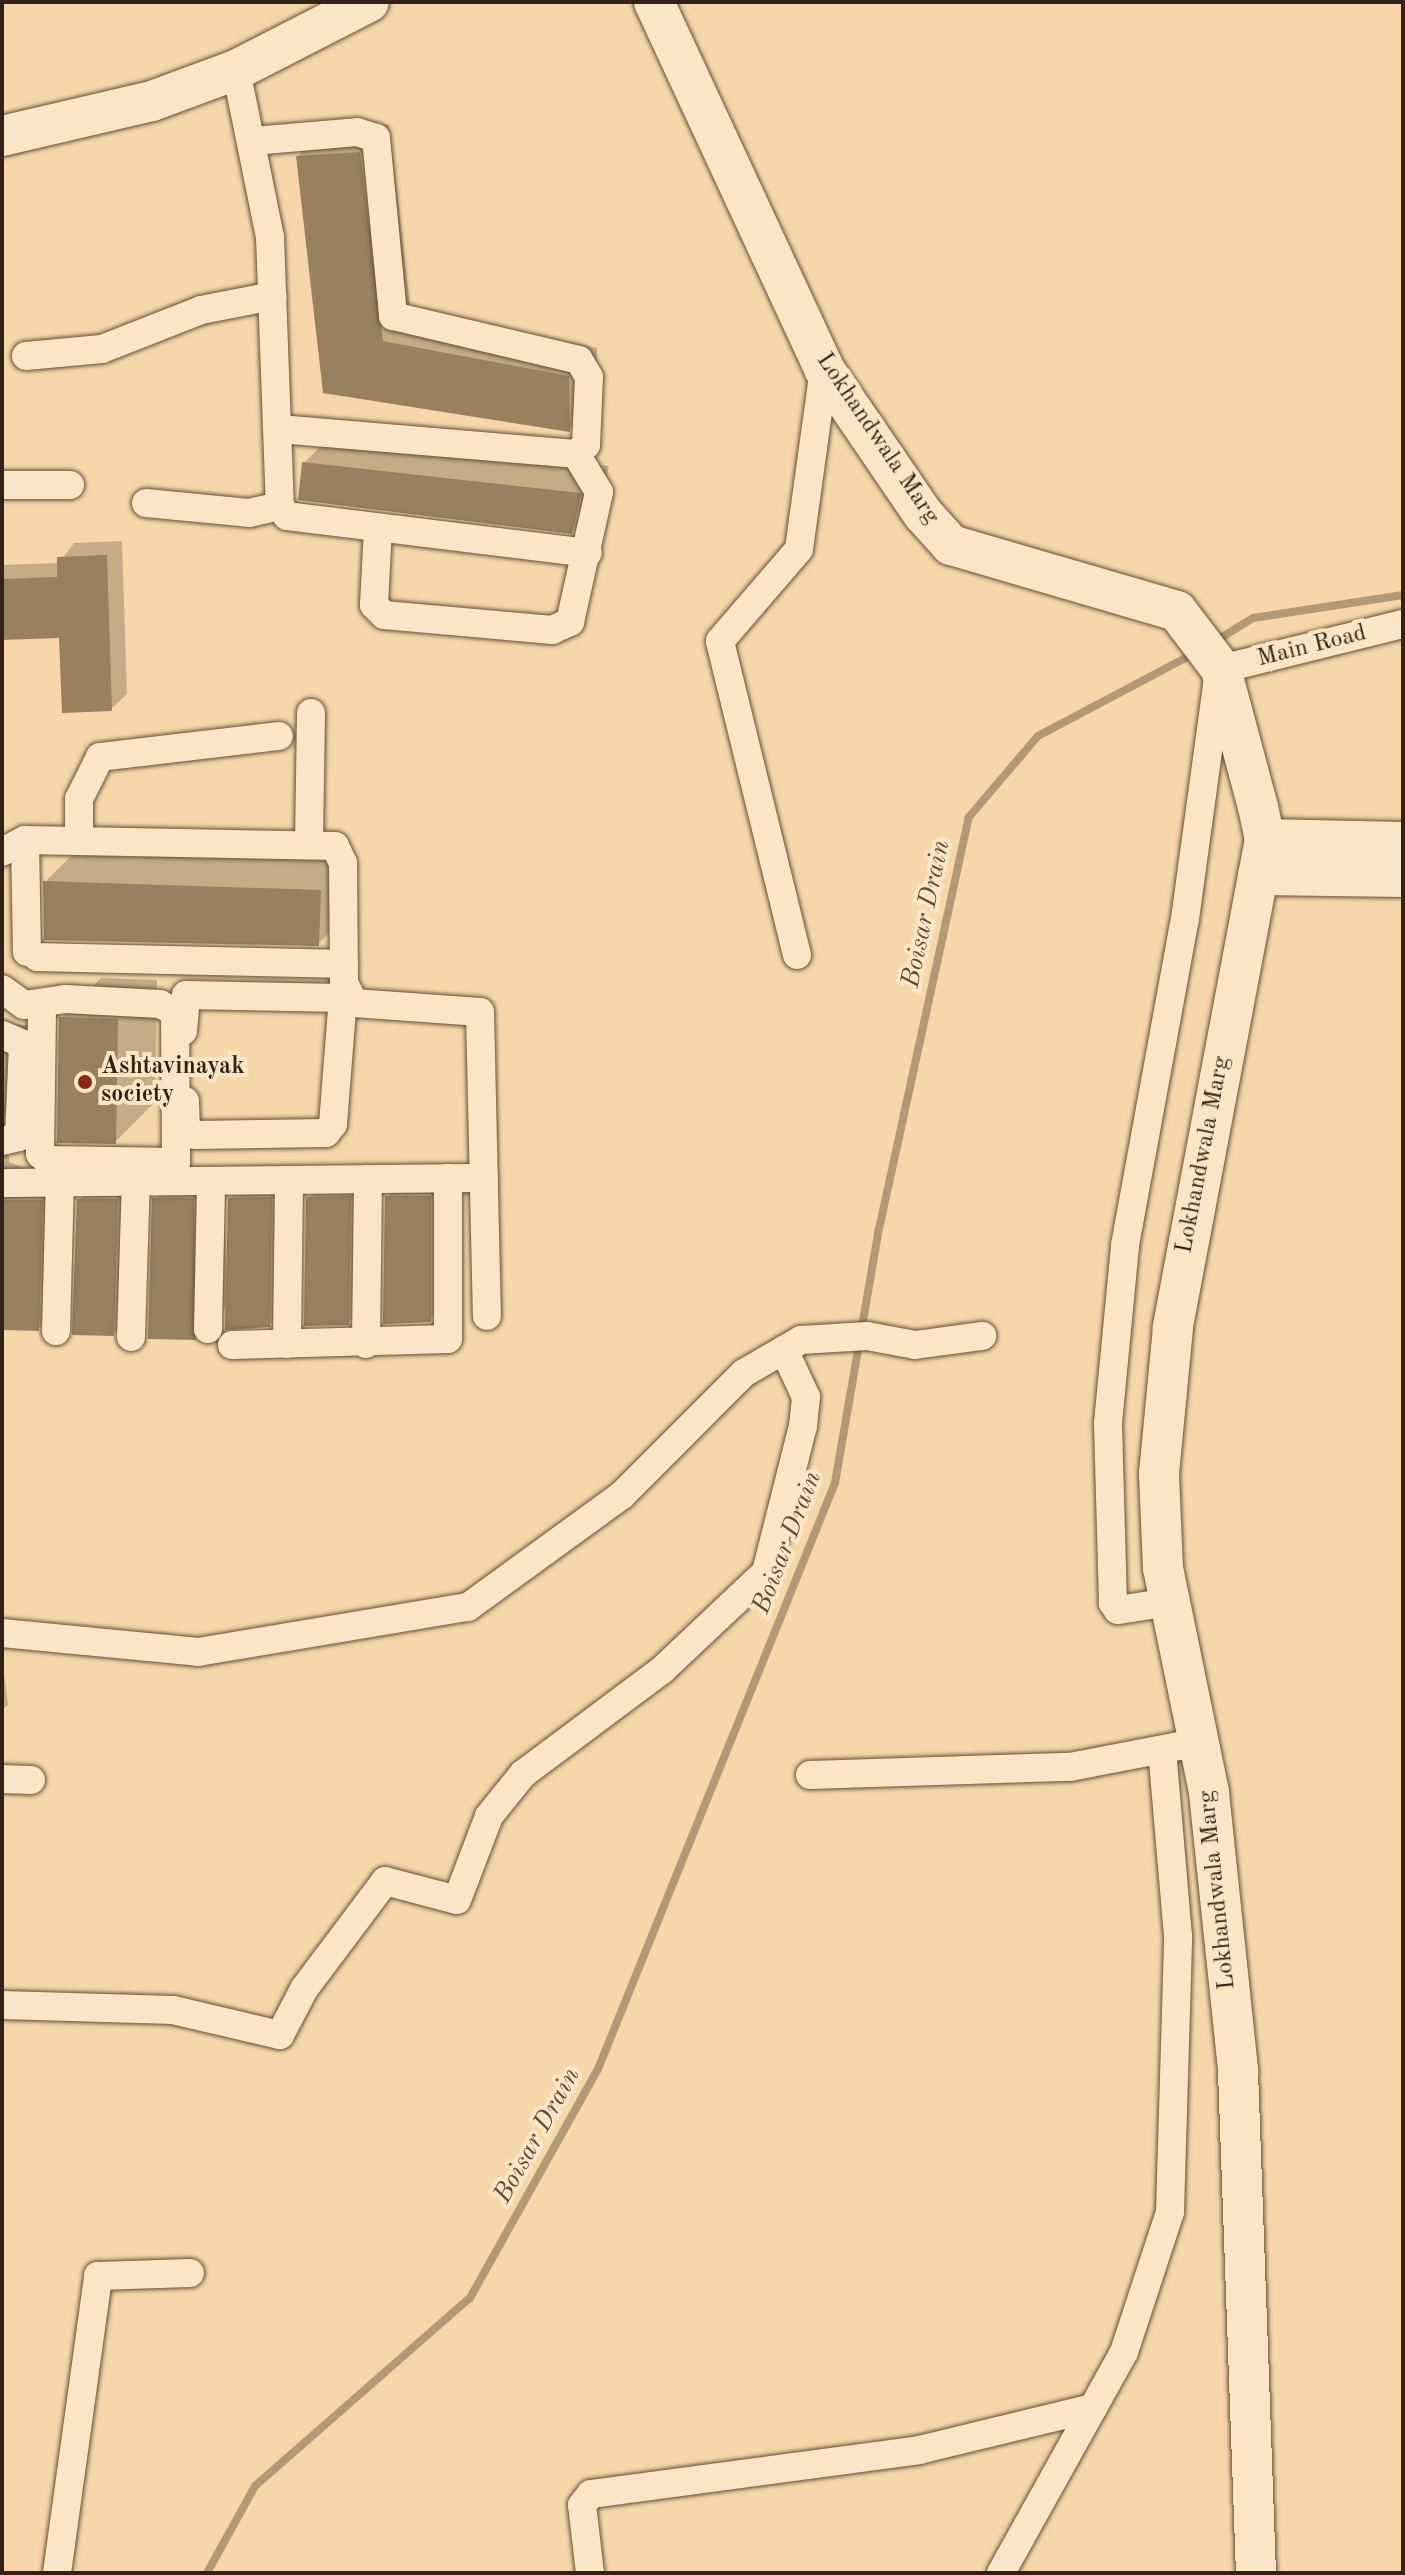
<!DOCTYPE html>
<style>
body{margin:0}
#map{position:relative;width:1405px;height:2575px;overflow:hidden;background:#f7d7a9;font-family:"Old Standard TT",serif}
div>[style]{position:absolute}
.shadow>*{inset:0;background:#0003}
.stream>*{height:8px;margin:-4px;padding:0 4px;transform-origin:4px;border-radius:4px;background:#b49976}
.building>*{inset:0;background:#988061}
.roads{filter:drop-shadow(0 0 2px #634e39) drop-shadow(0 0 2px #634e39)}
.street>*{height:28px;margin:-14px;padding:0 14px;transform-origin:14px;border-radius:14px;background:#fae5c7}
.secondary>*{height:40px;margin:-20px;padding:0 20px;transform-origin:20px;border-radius:20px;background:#fae5c7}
.dots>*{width:22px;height:22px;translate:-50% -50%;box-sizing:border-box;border:4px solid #fae5c7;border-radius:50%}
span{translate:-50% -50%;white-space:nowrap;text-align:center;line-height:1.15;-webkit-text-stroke:8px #fae5c7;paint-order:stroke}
.street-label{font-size:24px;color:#322114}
.poi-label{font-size:24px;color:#322114;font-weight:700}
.left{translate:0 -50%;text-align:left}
.water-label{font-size:26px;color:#604b36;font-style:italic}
.frame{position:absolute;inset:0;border:4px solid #322114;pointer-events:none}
</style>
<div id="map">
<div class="shadow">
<i style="clip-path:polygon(389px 124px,411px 312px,597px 348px,598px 401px,569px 430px,325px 391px,298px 156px,327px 127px)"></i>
<i style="clip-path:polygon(333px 434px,609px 466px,601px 502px,572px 532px,304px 463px)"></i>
<i style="clip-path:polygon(122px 541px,127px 694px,111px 709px,61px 636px,2px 638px,2px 565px,59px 563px,74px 543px)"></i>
<i style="clip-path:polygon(74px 853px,349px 861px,347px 915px,318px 944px,45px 882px)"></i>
<i style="clip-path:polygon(101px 978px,157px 980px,155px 1102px,115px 1142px,61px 1018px)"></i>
<i style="clip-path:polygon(2px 1023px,34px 1026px,10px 1113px,9px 1162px,31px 1171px,71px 1171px,68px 1300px,38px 1329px,2px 1328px)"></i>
<i style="clip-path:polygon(459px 1167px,459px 1291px,430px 1320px,387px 1197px,416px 1168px)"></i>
<i style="clip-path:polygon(337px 1168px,379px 1168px,378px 1293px,348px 1323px,308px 1198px)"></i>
<i style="clip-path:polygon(259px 1169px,300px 1169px,299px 1296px,269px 1325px,227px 1305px,195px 1338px,154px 1199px,184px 1170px,222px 1170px,228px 1299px,230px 1198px)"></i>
<i style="clip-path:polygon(147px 1170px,142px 1305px,113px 1334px,79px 1200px,108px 1171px)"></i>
<i style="clip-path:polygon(2px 1658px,8px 1705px,2px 1710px)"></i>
</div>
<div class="stream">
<i style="left:1214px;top:642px;width:46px;rotate:-31.6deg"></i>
<i style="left:1253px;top:618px;width:152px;rotate:-8.7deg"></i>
<i style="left:207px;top:2573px;width:99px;rotate:-61.1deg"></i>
<i style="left:255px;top:2486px;width:286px;rotate:-41.2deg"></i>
<i style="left:470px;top:2298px;width:262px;rotate:-60.8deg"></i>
<i style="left:598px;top:2069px;width:632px;rotate:-67.98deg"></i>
<i style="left:835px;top:1483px;width:258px;rotate:-80.2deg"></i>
<i style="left:879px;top:1229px;width:422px;rotate:-77.7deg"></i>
<i style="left:969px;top:817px;width:106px;rotate:-49.6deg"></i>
<i style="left:1038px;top:736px;width:178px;rotate:-27.9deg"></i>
</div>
<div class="building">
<i style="clip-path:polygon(360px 152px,383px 341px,569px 376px,570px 432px,323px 393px,296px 156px)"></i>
<i style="clip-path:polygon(302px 462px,580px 493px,581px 495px,572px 534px,298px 500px)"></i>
<i style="clip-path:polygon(107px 555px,112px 711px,62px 713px,59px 638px,2px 640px,2px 579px,57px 577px,57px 557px)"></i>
<i style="clip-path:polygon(43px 881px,321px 890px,319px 946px,44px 940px)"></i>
<i style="clip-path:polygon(59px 1017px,118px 1019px,116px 1144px,57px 1143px)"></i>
<i style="clip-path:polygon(351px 1196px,349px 1325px,304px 1326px,306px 1197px)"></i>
<i style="clip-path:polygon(385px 1196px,431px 1196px,431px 1322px,383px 1324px)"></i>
<i style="clip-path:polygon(272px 1197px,270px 1327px,225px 1330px,228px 1198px)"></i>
<i style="clip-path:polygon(152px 1198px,194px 1198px,196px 1340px,148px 1339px)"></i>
<i style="clip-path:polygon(77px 1199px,118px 1199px,114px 1336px,72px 1335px)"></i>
<i style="clip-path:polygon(2px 1200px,43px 1200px,39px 1331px,2px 1330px)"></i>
</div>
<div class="roads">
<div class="street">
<i style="left:236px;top:70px;width:170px;rotate:78.5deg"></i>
<i style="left:270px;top:237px;width:269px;rotate:87.9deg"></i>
<i style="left:280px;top:506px;width:12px;rotate:55deg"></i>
<i style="left:287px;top:516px;width:303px;rotate:7deg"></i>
<i style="left:253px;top:141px;width:104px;rotate:-4.9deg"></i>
<i style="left:357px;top:132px;width:20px;rotate:18deg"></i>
<i style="left:376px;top:138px;width:179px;rotate:84.5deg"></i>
<i style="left:393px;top:316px;width:191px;rotate:13.3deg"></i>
<i style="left:579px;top:360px;width:20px;rotate:60deg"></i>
<i style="left:589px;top:377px;width:68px;rotate:92.5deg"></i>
<i style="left:586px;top:445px;width:13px;rotate:138deg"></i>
<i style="left:576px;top:454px;width:299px;rotate:-175.2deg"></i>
<i style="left:26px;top:356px;width:76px;rotate:-5.3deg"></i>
<i style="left:102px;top:349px;width:106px;rotate:-21.5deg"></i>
<i style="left:201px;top:310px;width:73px;rotate:-11deg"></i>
<i style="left:2px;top:485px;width:68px"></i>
<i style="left:146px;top:503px;width:103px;rotate:5.5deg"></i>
<i style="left:249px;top:513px;width:32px;rotate:-13deg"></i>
<i style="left:378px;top:528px;width:77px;rotate:93deg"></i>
<i style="left:374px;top:605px;width:14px;rotate:45deg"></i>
<i style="left:384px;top:615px;width:169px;rotate:5.1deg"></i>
<i style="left:552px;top:630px;width:20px;rotate:-24deg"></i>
<i style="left:570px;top:622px;width:133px;rotate:-77.4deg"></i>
<i style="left:599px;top:492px;width:44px;rotate:-121.2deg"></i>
<i style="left:25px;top:840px;width:112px;rotate:89deg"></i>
<i style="left:79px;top:840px;width:41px;rotate:-90deg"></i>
<i style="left:79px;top:799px;width:47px;rotate:-63.4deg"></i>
<i style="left:100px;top:757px;width:180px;rotate:-6.7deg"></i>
<i style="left:309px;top:842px;width:129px;rotate:-89.1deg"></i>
<i style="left:2px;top:852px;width:26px;rotate:-28deg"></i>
<i style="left:25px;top:840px;width:310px;rotate:1.1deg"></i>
<i style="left:335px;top:846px;width:19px;rotate:65deg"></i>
<i style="left:343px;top:863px;width:120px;rotate:89.5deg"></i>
<i style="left:344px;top:983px;width:22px;rotate:63deg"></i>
<i style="left:354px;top:1003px;width:126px;rotate:4.1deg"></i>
<i style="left:480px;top:1012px;width:304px;rotate:88.7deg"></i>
<i style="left:797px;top:955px;width:323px;rotate:-103.8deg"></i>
<i style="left:720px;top:641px;width:121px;rotate:-49.3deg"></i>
<i style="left:799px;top:549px;width:182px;rotate:-82.1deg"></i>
<i style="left:37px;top:957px;width:307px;rotate:1.3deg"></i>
<i style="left:2px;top:989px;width:27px;rotate:36deg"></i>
<i style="left:24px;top:1005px;width:41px;rotate:-8.3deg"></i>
<i style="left:65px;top:999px;width:95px;rotate:3deg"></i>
<i style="left:160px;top:1004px;width:17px;rotate:28deg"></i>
<i style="left:175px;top:1012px;width:150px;rotate:89.6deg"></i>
<i style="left:176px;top:1162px;width:129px;rotate:-179.1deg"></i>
<i style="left:47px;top:1160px;width:9px;rotate:-139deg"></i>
<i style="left:40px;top:1154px;width:147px;rotate:-89.2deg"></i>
<i style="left:183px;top:1031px;width:36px;rotate:-85deg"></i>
<i style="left:186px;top:995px;width:156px;rotate:1.1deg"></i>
<i style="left:2px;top:1035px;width:23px;rotate:23deg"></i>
<i style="left:23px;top:1044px;width:93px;rotate:92.5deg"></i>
<i style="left:19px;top:1137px;width:17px;rotate:167deg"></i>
<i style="left:185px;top:1101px;width:27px;rotate:88deg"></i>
<i style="left:186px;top:1128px;width:11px;rotate:38deg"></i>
<i style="left:195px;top:1135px;width:131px;rotate:-0.9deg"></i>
<i style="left:326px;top:1133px;width:11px;rotate:-52deg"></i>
<i style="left:333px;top:1124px;width:141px;rotate:-85.5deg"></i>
<i style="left:2px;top:1183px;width:482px;rotate:-0.6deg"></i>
<i style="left:208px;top:1329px;width:148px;rotate:-88.8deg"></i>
<i style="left:56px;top:1331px;width:148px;rotate:-88.5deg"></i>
<i style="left:131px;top:1337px;width:155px;rotate:-88.2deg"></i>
<i style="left:287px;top:1344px;width:164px;rotate:-89.3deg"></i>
<i style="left:366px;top:1344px;width:165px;rotate:-89.3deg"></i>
<i style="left:232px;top:1345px;width:216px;rotate:-1.6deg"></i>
<i style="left:448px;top:1339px;width:161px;rotate:-90deg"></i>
<i style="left:1169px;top:1602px;width:52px;rotate:171.1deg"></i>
<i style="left:1118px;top:1610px;width:9px;rotate:-126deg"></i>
<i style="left:1113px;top:1603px;width:180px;rotate:-91.6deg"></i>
<i style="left:1108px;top:1423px;width:179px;rotate:-84.5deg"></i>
<i style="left:1125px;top:1245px;width:331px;rotate:-79.6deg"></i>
<i style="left:1185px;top:919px;width:236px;rotate:-82.2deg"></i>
<i style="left:1217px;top:685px;width:16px;rotate:-76deg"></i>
<i style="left:1221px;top:669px;width:187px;rotate:-13.9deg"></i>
<i style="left:2px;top:1633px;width:197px;rotate:5.5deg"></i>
<i style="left:198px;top:1652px;width:274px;rotate:-9.5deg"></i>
<i style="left:468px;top:1607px;width:189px;rotate:-36deg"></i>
<i style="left:621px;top:1496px;width:174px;rotate:-45deg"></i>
<i style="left:744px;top:1373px;width:66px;rotate:-30.1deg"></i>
<i style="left:801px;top:1340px;width:66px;rotate:-3.5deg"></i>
<i style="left:867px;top:1336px;width:49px;rotate:10.6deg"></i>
<i style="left:915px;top:1345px;width:68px;rotate:-7.7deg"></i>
<i style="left:810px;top:1775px;width:260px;rotate:-1.8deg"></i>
<i style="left:1070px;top:1767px;width:111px;rotate:-10.9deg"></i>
<i style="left:2px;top:1779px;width:29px;rotate:2deg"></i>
<i style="left:2px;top:2005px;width:171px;rotate:1.7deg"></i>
<i style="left:173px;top:2010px;width:110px;rotate:13.2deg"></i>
<i style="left:280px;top:2035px;width:52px;rotate:-62.4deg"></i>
<i style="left:304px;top:1989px;width:135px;rotate:-53.1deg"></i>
<i style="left:385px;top:1881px;width:74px;rotate:14.8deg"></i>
<i style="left:457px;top:1900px;width:90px;rotate:-69.1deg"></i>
<i style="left:489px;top:1816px;width:54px;rotate:-51deg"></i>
<i style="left:523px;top:1774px;width:174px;rotate:-36.8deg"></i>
<i style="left:662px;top:1670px;width:143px;rotate:-43.3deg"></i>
<i style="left:766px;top:1572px;width:151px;rotate:-75.8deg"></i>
<i style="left:803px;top:1426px;width:29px;rotate:-84deg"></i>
<i style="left:806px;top:1397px;width:50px;rotate:-115deg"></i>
<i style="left:57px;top:2573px;width:300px;rotate:-82.1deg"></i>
<i style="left:98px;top:2276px;width:92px;rotate:-1.9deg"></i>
<i style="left:590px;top:2573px;width:68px;rotate:-96.7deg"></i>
<i style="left:582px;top:2505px;width:14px;rotate:-51deg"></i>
<i style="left:591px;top:2494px;width:331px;rotate:-7.6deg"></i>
<i style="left:919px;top:2450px;width:179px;rotate:-13.6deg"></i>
<i style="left:1001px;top:2573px;width:253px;rotate:-60.9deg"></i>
<i style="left:1124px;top:2352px;width:147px;rotate:-71.8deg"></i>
<i style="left:1170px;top:2212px;width:276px;rotate:-88.3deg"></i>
<i style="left:1178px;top:1936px;width:186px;rotate:-94.9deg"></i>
</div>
<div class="secondary">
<i style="left:654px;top:2px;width:404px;rotate:65.1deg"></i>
<i style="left:824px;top:369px;width:176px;rotate:55.7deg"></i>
<i style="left:923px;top:514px;width:42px;rotate:47.9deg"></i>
<i style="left:951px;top:545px;width:235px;rotate:16.3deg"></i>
<i style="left:1177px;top:611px;width:73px;rotate:52.8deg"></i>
<i style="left:1221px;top:669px;width:143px;rotate:75deg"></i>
<i style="left:1258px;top:807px;width:33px;rotate:78deg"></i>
<i style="left:1265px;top:839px;width:498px;rotate:100.7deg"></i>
<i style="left:1173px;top:1328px;width:147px;rotate:95.5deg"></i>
<i style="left:1159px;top:1474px;width:94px;rotate:87.6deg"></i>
<i style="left:1163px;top:1568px;width:230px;rotate:78.4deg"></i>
<i style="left:1209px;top:1793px;width:280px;rotate:84deg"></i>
<i style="left:1238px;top:2071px;width:502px;rotate:87.95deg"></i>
<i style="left:2px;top:136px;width:154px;rotate:-13.1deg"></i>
<i style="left:152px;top:101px;width:90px;rotate:-20.3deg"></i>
<i style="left:236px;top:70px;width:149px;rotate:-27.1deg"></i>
<i style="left:1265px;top:839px;width:138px;rotate:1.2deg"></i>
<i style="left:1258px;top:875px;width:145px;rotate:0.8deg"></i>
</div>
</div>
<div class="dots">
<i style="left:85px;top:1082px;background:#8f2418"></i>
</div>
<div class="street-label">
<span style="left:877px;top:439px;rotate:56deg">Lokhandwala Marg</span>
<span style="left:1312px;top:647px;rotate:-14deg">Main Road</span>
<span style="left:1204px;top:1155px;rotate:-79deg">Lokhandwala Marg</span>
<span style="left:1218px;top:1890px;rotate:-96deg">Lokhandwala Marg</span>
</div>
<div class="poi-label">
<span class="left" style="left:101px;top:1082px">Ashtavinayak<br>society</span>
</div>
<div class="water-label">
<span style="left:927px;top:914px;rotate:-78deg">Boisar Drain</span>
<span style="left:788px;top:1543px;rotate:-69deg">Boisar Drain</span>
<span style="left:538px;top:2136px;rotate:-61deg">Boisar Drain</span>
</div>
<div class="frame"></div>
</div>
